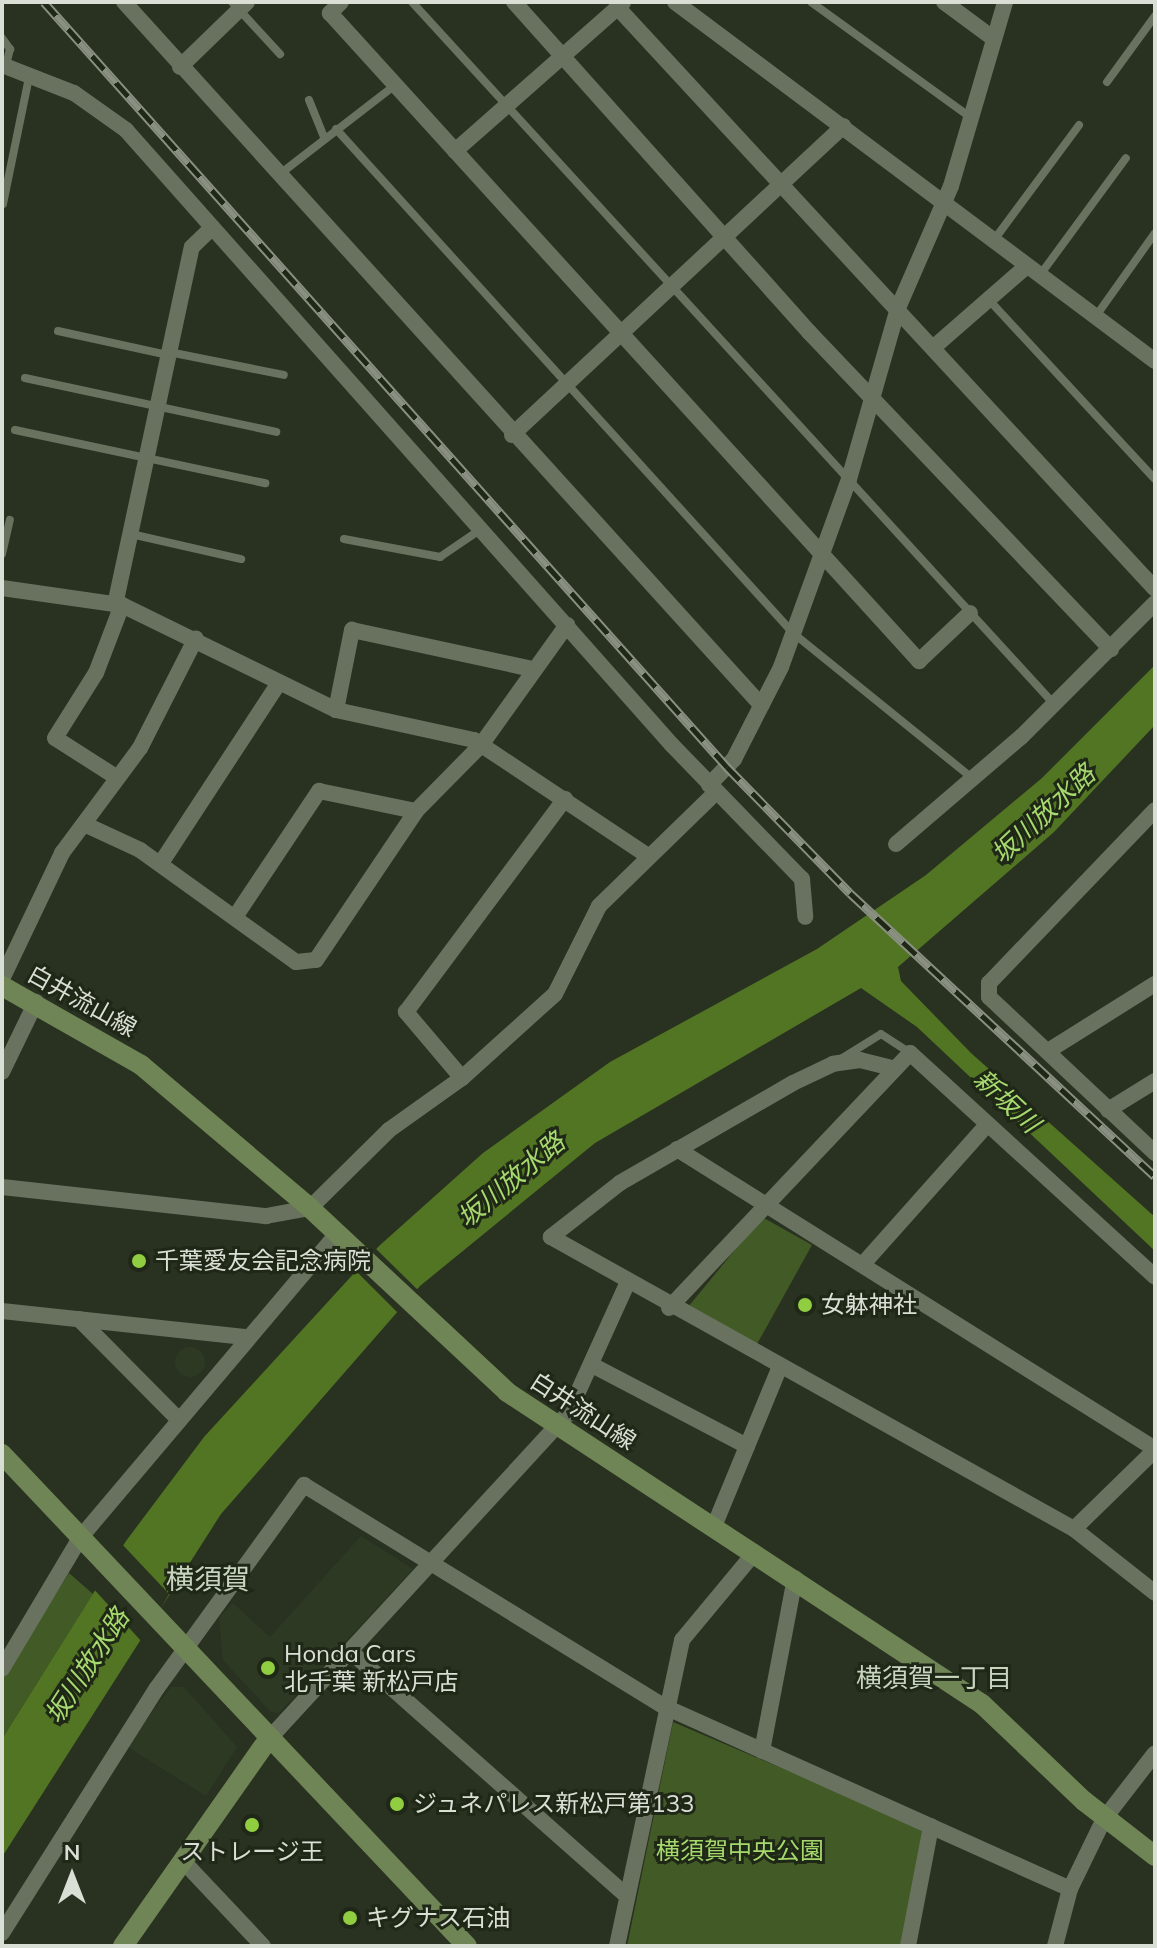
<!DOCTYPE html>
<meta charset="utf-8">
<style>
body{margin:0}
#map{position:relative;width:1157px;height:1948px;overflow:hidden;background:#293121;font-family:Mulish,"Noto Sans JP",sans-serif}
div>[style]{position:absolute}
.built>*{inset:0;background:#2e3923}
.round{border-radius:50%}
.green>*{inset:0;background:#425a26}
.water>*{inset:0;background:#517522}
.pier>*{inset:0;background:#293121}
.lane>*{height:8px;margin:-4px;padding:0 4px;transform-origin:4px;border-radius:4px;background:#68725f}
.street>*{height:16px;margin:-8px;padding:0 8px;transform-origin:8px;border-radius:8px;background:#68725f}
.secondary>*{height:20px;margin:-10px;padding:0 10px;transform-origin:10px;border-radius:10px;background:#6f8555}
.rail>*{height:9px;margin-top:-4.5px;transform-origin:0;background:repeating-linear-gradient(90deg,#1f2717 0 18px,#899082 0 36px);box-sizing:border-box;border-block:2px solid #899082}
.dots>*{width:22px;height:22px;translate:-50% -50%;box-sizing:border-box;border:4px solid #1f2717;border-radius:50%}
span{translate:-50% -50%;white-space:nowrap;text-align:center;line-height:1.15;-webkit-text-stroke:6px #1f2717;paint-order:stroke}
.street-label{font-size:24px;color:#d9dfd4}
.poi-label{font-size:24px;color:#d9dfd4}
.left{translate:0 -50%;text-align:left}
.park-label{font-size:24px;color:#a5d96c}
.water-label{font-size:26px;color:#a7da6e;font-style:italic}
.neighbourhood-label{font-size:26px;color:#c8d4be}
.quarter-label{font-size:28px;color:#c8d4be}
.frame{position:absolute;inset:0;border:4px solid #d9dfd4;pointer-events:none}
.north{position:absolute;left:32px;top:1836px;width:80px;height:80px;-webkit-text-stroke:6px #1f2717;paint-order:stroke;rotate:0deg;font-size:22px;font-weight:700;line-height:32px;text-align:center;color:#d9dfd4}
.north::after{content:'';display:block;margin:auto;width:28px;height:36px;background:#d9dfd4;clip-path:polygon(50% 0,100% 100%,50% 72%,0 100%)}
</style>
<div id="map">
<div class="built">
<i class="round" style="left:175px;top:1347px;width:30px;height:30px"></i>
<i style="clip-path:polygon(361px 1536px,413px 1569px,279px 1713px,271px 1712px,223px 1660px,219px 1618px,233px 1603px,270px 1637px)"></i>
<i style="clip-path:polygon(171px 1687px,184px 1687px,237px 1747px,206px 1796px,126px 1746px)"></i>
</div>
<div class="green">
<i style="clip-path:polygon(762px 1217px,812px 1245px,756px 1346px,688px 1307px)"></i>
<i style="clip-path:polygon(69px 1573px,93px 1594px,2px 1739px,2px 1678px)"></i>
<i style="clip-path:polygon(673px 1722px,925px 1829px,901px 1946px,627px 1946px)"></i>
</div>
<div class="water">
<i style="clip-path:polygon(1155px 665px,1155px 725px,1054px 832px,898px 967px,901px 981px,971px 1053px,1155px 1217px,1155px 1251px,917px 1027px,861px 988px,595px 1143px,420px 1286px,221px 1514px,2px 1857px,2px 1739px,126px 1541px,204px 1437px,379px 1246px,483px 1153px,610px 1062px,817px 949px,926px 875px,1042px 778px)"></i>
</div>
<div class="pier">
<i style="clip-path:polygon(373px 1246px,420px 1292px,400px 1315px,353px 1268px)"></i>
<i style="clip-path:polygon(120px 1542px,169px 1594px,142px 1642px,92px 1587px)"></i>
</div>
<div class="lane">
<i style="left:232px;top:2px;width:71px;rotate:47.3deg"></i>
<i style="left:412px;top:2px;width:951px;rotate:47.56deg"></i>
<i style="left:811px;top:2px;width:198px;rotate:35.9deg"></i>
<i style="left:2px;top:38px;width:14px;rotate:54deg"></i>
<i style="left:10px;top:49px;width:16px;rotate:104deg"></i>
<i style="left:1107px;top:82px;width:82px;rotate:-54deg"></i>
<i style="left:309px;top:100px;width:40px;rotate:68deg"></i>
<i style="left:336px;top:129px;width:680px;rotate:47.8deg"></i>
<i style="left:793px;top:633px;width:232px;rotate:39deg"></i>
<i style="left:280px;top:174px;width:145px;rotate:-37.7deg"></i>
<i style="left:3px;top:204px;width:134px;rotate:-78.4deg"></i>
<i style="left:994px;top:240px;width:143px;rotate:-53.5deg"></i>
<i style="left:1040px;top:275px;width:145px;rotate:-53.7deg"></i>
<i style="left:989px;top:300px;width:244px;rotate:47.2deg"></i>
<i style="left:1096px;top:316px;width:102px;rotate:-54.6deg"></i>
<i style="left:58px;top:331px;width:113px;rotate:12.3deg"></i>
<i style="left:169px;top:352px;width:117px;rotate:11.3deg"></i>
<i style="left:25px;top:378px;width:257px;rotate:12.1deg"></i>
<i style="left:15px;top:430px;width:256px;rotate:12deg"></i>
<i style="left:131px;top:534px;width:113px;rotate:12.8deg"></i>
<i style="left:344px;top:539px;width:98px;rotate:10.6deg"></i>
<i style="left:440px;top:557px;width:50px;rotate:-34.3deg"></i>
<i style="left:2px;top:554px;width:35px;rotate:-77deg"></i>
<i style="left:841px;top:1059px;width:47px;rotate:-32deg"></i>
<i style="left:881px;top:1034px;width:35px;rotate:33deg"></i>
</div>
<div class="street">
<i style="left:124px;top:2px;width:949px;rotate:47.82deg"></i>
<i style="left:341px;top:2px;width:16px;rotate:135deg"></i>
<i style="left:330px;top:13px;width:876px;rotate:47.73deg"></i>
<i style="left:919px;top:661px;width:70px;rotate:-43.3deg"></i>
<i style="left:514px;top:2px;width:443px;rotate:48.2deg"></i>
<i style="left:809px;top:332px;width:438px;rotate:46.4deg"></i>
<i style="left:675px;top:2px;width:599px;rotate:36.79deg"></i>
<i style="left:944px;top:2px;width:62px;rotate:36.5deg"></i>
<i style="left:618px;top:8px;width:791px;rotate:47.25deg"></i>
<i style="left:2px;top:65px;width:77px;rotate:21.3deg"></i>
<i style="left:74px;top:93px;width:64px;rotate:35.4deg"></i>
<i style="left:126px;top:130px;width:822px;rotate:48.4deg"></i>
<i style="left:672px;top:745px;width:187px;rotate:45.9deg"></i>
<i style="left:802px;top:879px;width:38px;rotate:85deg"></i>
<i style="left:180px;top:67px;width:93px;rotate:-44.1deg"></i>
<i style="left:455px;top:151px;width:224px;rotate:-41.4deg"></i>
<i style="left:934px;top:347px;width:123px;rotate:-41.1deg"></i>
<i style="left:512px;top:435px;width:453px;rotate:-43deg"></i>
<i style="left:2px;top:588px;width:121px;rotate:8.1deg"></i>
<i style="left:122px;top:605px;width:238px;rotate:26.1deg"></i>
<i style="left:336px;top:710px;width:141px;rotate:12.3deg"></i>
<i style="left:474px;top:740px;width:209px;rotate:33.7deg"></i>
<i style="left:115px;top:605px;width:366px;rotate:-77.9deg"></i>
<i style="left:192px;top:247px;width:28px;rotate:-44deg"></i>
<i style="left:336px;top:710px;width:82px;rotate:-78.7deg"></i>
<i style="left:352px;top:630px;width:185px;rotate:12.2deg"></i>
<i style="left:116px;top:777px;width:72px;rotate:-147.4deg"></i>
<i style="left:55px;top:738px;width:77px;rotate:-57.8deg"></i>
<i style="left:96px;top:673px;width:73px;rotate:-69.1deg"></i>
<i style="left:709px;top:785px;width:36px;rotate:-46deg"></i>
<i style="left:734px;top:759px;width:103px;rotate:-62.9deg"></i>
<i style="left:781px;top:667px;width:200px;rotate:-70.1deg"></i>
<i style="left:849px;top:479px;width:178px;rotate:-74deg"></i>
<i style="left:898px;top:308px;width:133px;rotate:-66.5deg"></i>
<i style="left:951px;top:186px;width:192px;rotate:-73.6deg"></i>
<i style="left:1155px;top:810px;width:240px;rotate:133.8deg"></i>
<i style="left:989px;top:983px;width:14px;rotate:90deg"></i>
<i style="left:989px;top:997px;width:228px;rotate:43.2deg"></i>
<i style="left:84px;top:824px;width:62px;rotate:24.9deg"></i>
<i style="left:140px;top:850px;width:192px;rotate:35.7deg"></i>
<i style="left:296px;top:962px;width:20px;rotate:-6deg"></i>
<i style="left:316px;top:960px;width:179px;rotate:-56.1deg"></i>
<i style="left:416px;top:811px;width:93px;rotate:-45.4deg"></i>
<i style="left:481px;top:745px;width:148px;rotate:-54.4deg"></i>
<i style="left:896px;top:844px;width:165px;rotate:-40.6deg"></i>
<i style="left:1021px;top:737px;width:190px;rotate:-45deg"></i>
<i style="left:161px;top:863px;width:215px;rotate:-56.8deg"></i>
<i style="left:237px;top:914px;width:148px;rotate:-56.3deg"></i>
<i style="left:319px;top:791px;width:99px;rotate:11.7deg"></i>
<i style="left:2px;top:979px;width:140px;rotate:-64.5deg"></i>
<i style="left:62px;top:853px;width:131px;rotate:-53.4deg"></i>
<i style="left:140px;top:748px;width:123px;rotate:-63deg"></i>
<i style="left:1048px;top:1051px;width:126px;rotate:-32.1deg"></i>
<i style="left:892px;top:1068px;width:33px;rotate:-166deg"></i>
<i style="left:860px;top:1060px;width:27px;rotate:172deg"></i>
<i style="left:833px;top:1064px;width:44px;rotate:154.6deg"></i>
<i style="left:793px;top:1083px;width:200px;rotate:150deg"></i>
<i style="left:620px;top:1183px;width:88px;rotate:142deg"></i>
<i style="left:551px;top:1237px;width:599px;rotate:29.18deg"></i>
<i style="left:1074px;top:1529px;width:103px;rotate:38.3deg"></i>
<i style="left:2px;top:1072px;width:78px;rotate:-64.1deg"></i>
<i style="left:462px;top:1078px;width:87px;rotate:-130.3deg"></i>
<i style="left:406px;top:1012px;width:266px;rotate:-53.3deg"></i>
<i style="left:1108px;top:1110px;width:55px;rotate:-31.7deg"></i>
<i style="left:677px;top:1149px;width:564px;rotate:32.11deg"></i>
<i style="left:2px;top:1187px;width:266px;rotate:6.3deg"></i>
<i style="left:266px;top:1216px;width:45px;rotate:-10.3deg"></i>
<i style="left:310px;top:1208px;width:111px;rotate:-44.6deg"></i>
<i style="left:389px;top:1130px;width:90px;rotate:-35.5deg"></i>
<i style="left:462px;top:1078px;width:125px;rotate:-42.1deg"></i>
<i style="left:555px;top:994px;width:98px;rotate:-63.4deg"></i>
<i style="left:599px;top:906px;width:162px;rotate:-44.2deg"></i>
<i style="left:863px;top:1264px;width:186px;rotate:-48.3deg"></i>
<i style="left:669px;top:1308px;width:351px;rotate:-46.6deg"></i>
<i style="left:910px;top:1053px;width:332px;rotate:42.4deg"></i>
<i style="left:2px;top:1311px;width:244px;rotate:6.1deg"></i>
<i style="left:79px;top:1319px;width:141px;rotate:45.3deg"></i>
<i style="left:592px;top:1365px;width:175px;rotate:27.6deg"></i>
<i style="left:715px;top:1524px;width:168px;rotate:-67.6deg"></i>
<i style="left:1074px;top:1529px;width:113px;rotate:-44.3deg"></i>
<i style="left:350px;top:1651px;width:370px;rotate:41.5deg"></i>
<i style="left:2px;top:1669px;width:152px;rotate:-59.2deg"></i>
<i style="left:80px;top:1538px;width:399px;rotate:-49.8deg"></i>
<i style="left:267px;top:1741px;width:444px;rotate:-47.4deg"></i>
<i style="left:568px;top:1414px;width:143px;rotate:-65.6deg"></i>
<i style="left:762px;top:1751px;width:176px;rotate:-79.2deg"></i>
<i style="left:182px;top:1860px;width:118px;rotate:46.7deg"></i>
<i style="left:2px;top:1933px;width:290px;rotate:-57.7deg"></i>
<i style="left:157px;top:1688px;width:251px;rotate:-54.1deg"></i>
<i style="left:304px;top:1485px;width:422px;rotate:31.6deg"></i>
<i style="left:663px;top:1706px;width:446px;rotate:24.2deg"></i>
<i style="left:617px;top:1946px;width:313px;rotate:-78deg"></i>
<i style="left:682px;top:1640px;width:114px;rotate:-50.3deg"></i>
<i style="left:908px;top:1946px;width:122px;rotate:-79.1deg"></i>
<i style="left:1055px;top:1946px;width:59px;rotate:-75.3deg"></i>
<i style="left:1070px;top:1889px;width:78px;rotate:-64.1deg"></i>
<i style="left:1104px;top:1819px;width:83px;rotate:-52.3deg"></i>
</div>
<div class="secondary">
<i style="left:2px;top:986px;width:160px;rotate:29.6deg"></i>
<i style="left:141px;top:1065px;width:221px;rotate:40.2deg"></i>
<i style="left:310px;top:1208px;width:270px;rotate:43deg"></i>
<i style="left:507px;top:1392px;width:568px;rotate:33.3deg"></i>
<i style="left:982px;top:1704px;width:141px;rotate:43.6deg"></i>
<i style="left:1084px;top:1801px;width:90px;rotate:37.8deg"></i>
<i style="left:2px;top:1454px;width:677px;rotate:46.62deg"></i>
<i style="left:123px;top:1946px;width:251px;rotate:-54.9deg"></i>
</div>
<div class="rail">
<i style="left:44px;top:2px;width:1026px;rotate:48.24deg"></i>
<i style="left:727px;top:767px;width:176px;rotate:45.7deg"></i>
<i style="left:850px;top:893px;width:416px;rotate:42.9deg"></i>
</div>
<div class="dots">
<i style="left:139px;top:1261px;background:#90cd40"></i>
<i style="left:805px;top:1305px;background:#90cd40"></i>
<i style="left:268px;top:1668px;background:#90cd40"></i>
<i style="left:397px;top:1804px;background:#90cd40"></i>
<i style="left:252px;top:1825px;background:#90cd40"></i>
<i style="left:350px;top:1918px;background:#90cd40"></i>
</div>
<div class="street-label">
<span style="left:82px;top:1001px;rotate:29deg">白井流山線</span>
<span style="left:583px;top:1411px;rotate:33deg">白井流山線</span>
</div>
<div class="poi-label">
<span class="left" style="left:155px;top:1261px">千葉愛友会記念病院</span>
<span class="left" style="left:821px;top:1305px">女躰神社</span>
<span class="left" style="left:284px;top:1668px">Honda Cars<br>北千葉 新松戸店</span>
<span class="left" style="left:413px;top:1804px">ジュネパレス新松戸第133</span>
<span style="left:252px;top:1852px">ストレージ王</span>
<span class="left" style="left:366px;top:1918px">キグナス石油</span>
</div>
<div class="park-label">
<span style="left:740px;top:1851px">横須賀中央公園</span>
</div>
<div class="water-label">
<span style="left:1043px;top:814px;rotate:-43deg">坂川放水路</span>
<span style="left:1007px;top:1101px;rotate:43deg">新坂川</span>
<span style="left:511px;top:1180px;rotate:-40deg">坂川放水路</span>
<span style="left:87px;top:1666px;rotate:-57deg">坂川放水路</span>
</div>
<div class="neighbourhood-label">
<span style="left:934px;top:1678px">横須賀一丁目</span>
</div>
<div class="quarter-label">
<span style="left:208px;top:1579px">横須賀</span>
</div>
<div class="frame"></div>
<div class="north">N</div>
</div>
